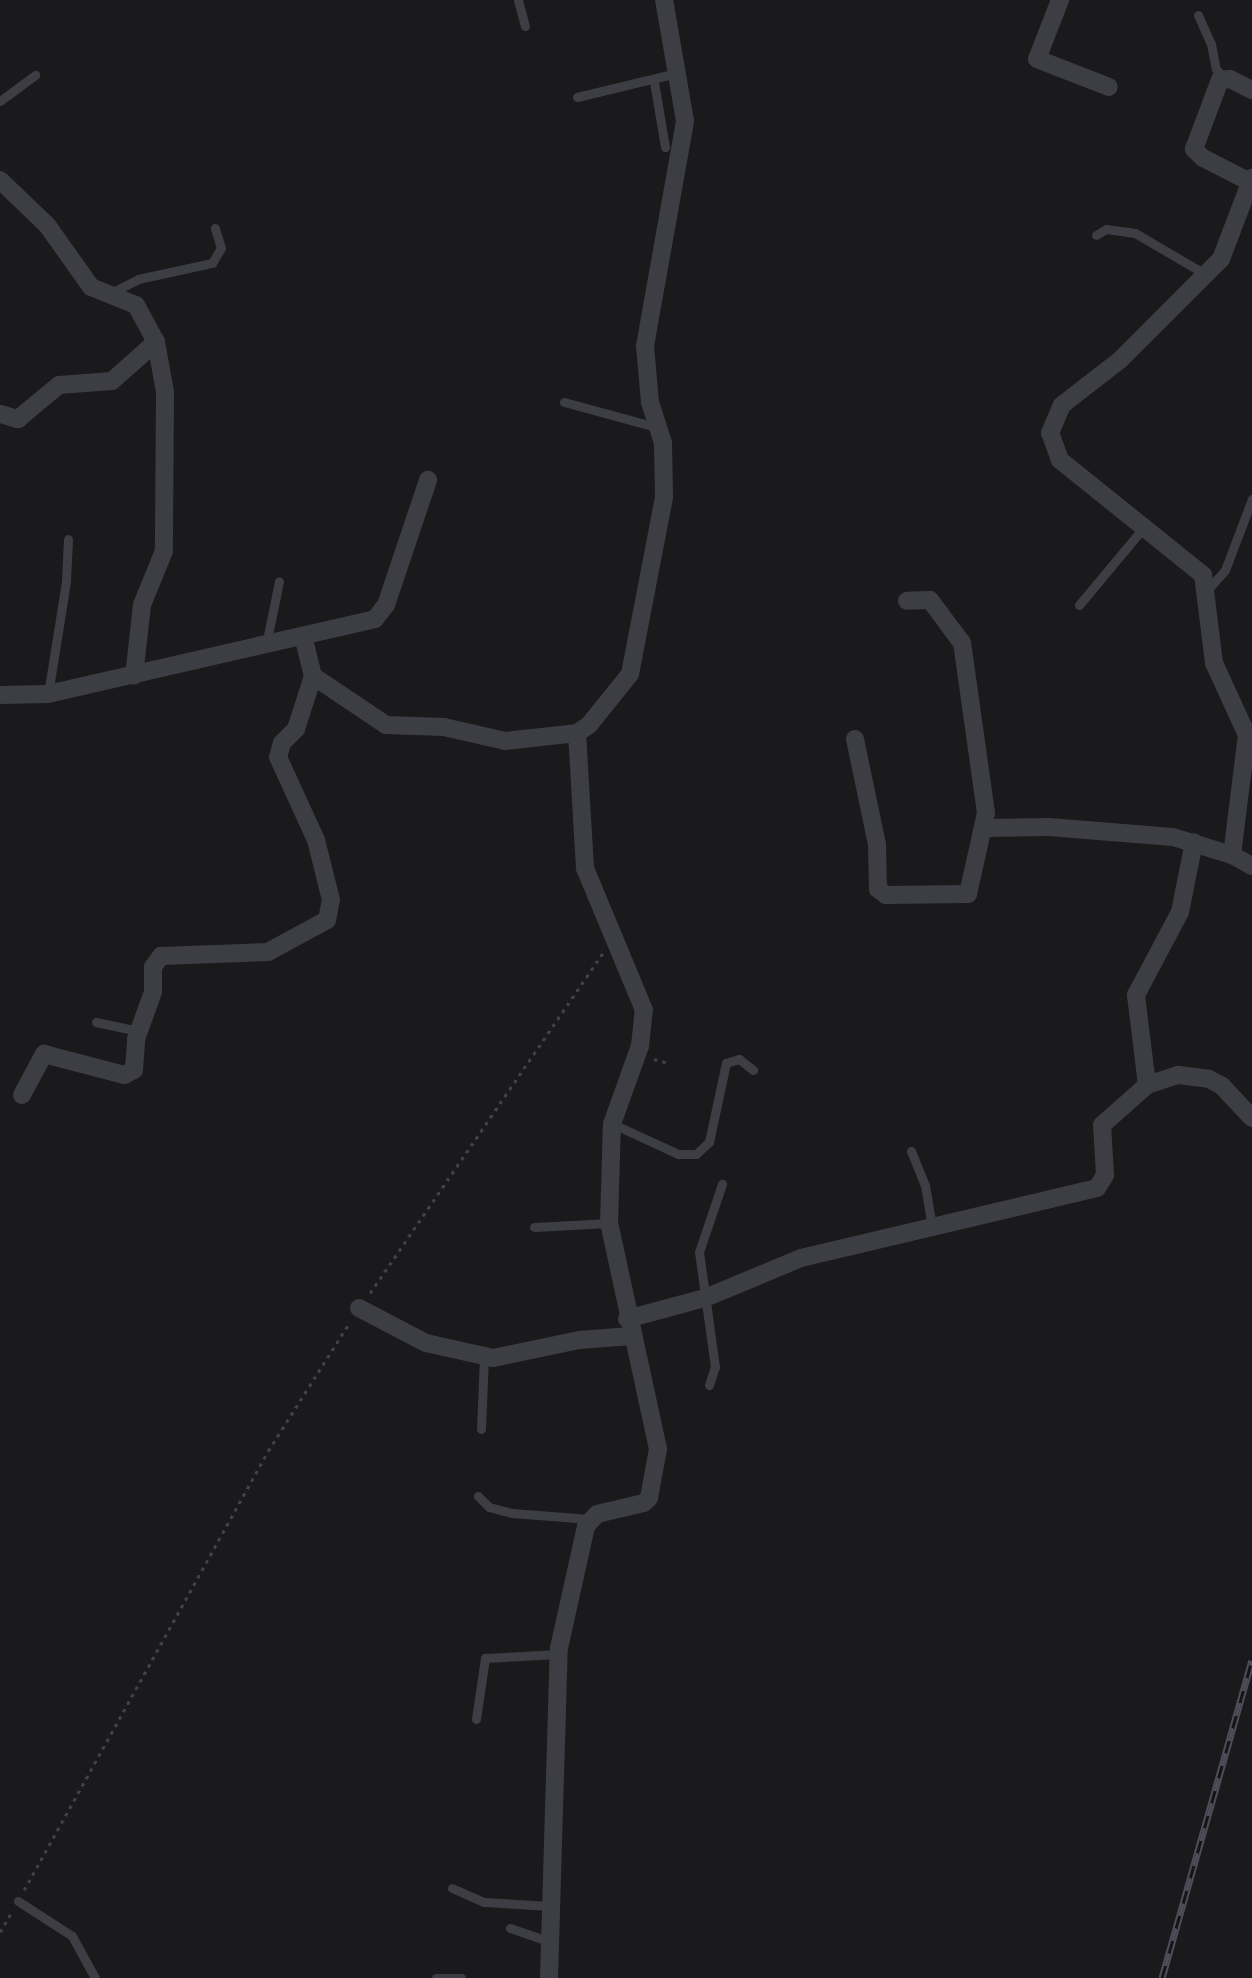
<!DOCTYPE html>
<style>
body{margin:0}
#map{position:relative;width:1252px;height:1978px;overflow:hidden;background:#1a1a1d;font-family:Manrope,sans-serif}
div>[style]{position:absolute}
.path>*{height:2.5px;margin-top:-1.25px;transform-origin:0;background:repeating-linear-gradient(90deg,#404249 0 3.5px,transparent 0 8.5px)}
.lane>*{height:9px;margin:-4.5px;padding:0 4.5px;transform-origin:4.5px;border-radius:4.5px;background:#3d3d44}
.street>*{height:18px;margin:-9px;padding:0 9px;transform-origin:9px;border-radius:9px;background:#3d3d44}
.rail>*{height:7px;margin-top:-3.5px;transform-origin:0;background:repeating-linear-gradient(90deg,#151518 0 13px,#4d4e57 0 26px);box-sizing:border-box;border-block:2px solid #4d4e57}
span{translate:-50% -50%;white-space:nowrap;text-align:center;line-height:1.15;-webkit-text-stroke:5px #151518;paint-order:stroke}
</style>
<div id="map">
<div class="path">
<i style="left:654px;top:1059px;width:15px;rotate:16deg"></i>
<i style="left:370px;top:1293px;width:412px;rotate:-55.6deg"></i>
<i style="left:24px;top:1890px;width:502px;rotate:-60.93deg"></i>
<i style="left:268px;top:1451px;width:153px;rotate:-57.6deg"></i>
<i style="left:0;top:1932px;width:24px;rotate:-60deg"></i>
</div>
<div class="lane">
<i style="left:518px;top:0;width:27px;rotate:75deg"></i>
<i style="left:1198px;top:15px;width:32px;rotate:66deg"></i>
<i style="left:1211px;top:44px;width:25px;rotate:79deg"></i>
<i style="left:1216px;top:69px;width:12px;rotate:48deg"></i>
<i style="left:654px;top:82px;width:66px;rotate:80.4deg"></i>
<i style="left:577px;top:97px;width:103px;rotate:-13.5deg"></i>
<i style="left:0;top:101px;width:44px;rotate:-36.6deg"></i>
<i style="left:1096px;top:235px;width:12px;rotate:-31deg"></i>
<i style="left:1106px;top:229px;width:29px;rotate:8deg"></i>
<i style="left:1135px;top:233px;width:81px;rotate:30.4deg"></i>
<i style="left:109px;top:294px;width:33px;rotate:-27deg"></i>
<i style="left:138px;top:279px;width:76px;rotate:-12.2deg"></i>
<i style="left:212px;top:263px;width:17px;rotate:-59deg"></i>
<i style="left:221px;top:248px;width:21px;rotate:-107deg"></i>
<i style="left:564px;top:402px;width:95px;rotate:15.2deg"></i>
<i style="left:1208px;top:589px;width:25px;rotate:-48deg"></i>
<i style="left:1225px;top:570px;width:76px;rotate:-69.2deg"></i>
<i style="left:1079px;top:605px;width:102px;rotate:-50.2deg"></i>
<i style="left:266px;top:645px;width:65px;rotate:-78.5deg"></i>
<i style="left:48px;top:694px;width:114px;rotate:-80.9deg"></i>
<i style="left:66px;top:581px;width:42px;rotate:-87.3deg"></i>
<i style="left:96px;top:1022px;width:43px;rotate:12.1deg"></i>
<i style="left:613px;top:1124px;width:72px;rotate:24.8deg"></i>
<i style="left:678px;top:1154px;width:18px"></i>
<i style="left:696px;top:1154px;width:18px;rotate:-43deg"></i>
<i style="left:709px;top:1142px;width:81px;rotate:-77.9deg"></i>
<i style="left:726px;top:1063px;width:14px;rotate:-17deg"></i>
<i style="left:739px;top:1059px;width:18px;rotate:38deg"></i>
<i style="left:911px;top:1151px;width:37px;rotate:68deg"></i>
<i style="left:925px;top:1185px;width:43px;rotate:80.5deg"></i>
<i style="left:534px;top:1227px;width:75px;rotate:-3.1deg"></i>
<i style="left:709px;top:1385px;width:19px;rotate:-72deg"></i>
<i style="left:715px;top:1367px;width:116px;rotate:-97.9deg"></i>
<i style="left:699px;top:1252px;width:72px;rotate:-71.3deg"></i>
<i style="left:481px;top:1429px;width:72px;rotate:-87.6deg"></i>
<i style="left:478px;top:1496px;width:16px;rotate:45deg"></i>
<i style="left:489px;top:1507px;width:24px;rotate:15deg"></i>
<i style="left:512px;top:1513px;width:78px;rotate:4.4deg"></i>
<i style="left:476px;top:1719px;width:62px;rotate:-81.6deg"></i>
<i style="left:485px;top:1658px;width:74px;rotate:-3.1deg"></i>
<i style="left:452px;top:1888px;width:35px;rotate:24deg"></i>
<i style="left:484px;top:1902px;width:67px;rotate:3.4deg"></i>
<i style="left:18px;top:1901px;width:64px;rotate:32.9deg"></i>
<i style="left:72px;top:1936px;width:48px;rotate:61.3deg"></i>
<i style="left:510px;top:1928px;width:43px;rotate:18.9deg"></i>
<i style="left:436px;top:1978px;width:25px"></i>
</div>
<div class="street">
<i style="left:1060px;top:0;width:63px;rotate:111.3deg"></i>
<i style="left:1037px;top:59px;width:77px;rotate:21.3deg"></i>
<i style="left:0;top:180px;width:65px;rotate:43.8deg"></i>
<i style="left:47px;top:225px;width:76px;rotate:54.6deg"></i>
<i style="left:91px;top:287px;width:48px;rotate:21.8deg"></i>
<i style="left:136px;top:305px;width:42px;rotate:61.6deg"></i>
<i style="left:156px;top:342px;width:51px;rotate:79.8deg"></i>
<i style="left:165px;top:392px;width:159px;rotate:90.4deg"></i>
<i style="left:164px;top:551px;width:58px;rotate:112.2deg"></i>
<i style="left:142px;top:605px;width:71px;rotate:96.4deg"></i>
<i style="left:1250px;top:182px;width:53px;rotate:-152.9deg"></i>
<i style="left:1203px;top:158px;width:13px;rotate:-135deg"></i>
<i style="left:1194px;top:149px;width:74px;rotate:-69.4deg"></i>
<i style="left:1220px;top:80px;width:10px;rotate:-6deg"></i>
<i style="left:1230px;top:79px;width:25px;rotate:27deg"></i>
<i style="left:0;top:414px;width:19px;rotate:16deg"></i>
<i style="left:18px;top:419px;width:53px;rotate:-39.7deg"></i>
<i style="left:59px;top:385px;width:53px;rotate:-4.3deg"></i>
<i style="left:112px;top:381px;width:59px;rotate:-41.6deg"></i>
<i style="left:313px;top:676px;width:88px;rotate:33.9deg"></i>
<i style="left:386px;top:725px;width:58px;rotate:2deg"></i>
<i style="left:444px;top:727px;width:63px;rotate:12.9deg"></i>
<i style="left:505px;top:741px;width:72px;rotate:-6.3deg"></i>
<i style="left:577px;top:733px;width:14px;rotate:-34deg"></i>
<i style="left:589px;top:725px;width:65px;rotate:-51.2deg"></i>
<i style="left:630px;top:674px;width:180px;rotate:-79.1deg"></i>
<i style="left:664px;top:497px;width:54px;rotate:-91.1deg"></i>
<i style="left:663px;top:443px;width:43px;rotate:-107.6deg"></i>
<i style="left:650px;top:402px;width:56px;rotate:-95.1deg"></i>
<i style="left:645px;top:346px;width:229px;rotate:-79.9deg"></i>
<i style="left:685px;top:121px;width:123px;rotate:-99.8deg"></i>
<i style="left:0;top:695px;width:48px;rotate:-1.2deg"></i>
<i style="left:48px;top:694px;width:335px;rotate:-12.9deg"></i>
<i style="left:375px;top:619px;width:18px;rotate:-52deg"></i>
<i style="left:386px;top:605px;width:132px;rotate:-71.4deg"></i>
<i style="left:855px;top:739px;width:107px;rotate:78.2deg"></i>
<i style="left:877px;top:844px;width:45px;rotate:88.7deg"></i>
<i style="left:878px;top:889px;width:10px;rotate:37deg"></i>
<i style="left:886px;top:895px;width:82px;rotate:-0.7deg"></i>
<i style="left:968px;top:894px;width:83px;rotate:-77.5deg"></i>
<i style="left:986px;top:813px;width:172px;rotate:-98deg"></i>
<i style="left:962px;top:643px;width:54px;rotate:-126.7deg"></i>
<i style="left:930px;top:600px;width:23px;rotate:178deg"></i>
<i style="left:985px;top:828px;width:64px;rotate:-0.9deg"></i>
<i style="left:1049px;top:827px;width:124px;rotate:4.6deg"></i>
<i style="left:1173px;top:837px;width:62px;rotate:17deg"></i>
<i style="left:1232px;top:855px;width:23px;rotate:29deg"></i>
<i style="left:1232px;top:855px;width:121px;rotate:-82.9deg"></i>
<i style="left:1247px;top:735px;width:79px;rotate:-114.6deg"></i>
<i style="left:1214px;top:663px;width:89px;rotate:-97.1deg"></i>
<i style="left:1203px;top:575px;width:184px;rotate:-141.2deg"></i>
<i style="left:1060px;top:460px;width:29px;rotate:-110deg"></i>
<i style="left:1050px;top:433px;width:30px;rotate:-67deg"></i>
<i style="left:1062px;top:405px;width:73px;rotate:-37.8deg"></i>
<i style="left:1120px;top:360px;width:143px;rotate:-45deg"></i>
<i style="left:1221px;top:259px;width:87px;rotate:-69.1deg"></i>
<i style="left:1147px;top:1085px;width:91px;rotate:-97deg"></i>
<i style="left:1136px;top:995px;width:94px;rotate:-62.1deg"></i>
<i style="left:1180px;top:912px;width:71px;rotate:-78.7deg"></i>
<i style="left:22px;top:1095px;width:47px;rotate:-61.8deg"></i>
<i style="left:44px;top:1054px;width:83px;rotate:14.7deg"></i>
<i style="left:124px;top:1075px;width:11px;rotate:-27deg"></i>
<i style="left:134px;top:1070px;width:31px;rotate:-86deg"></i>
<i style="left:136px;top:1039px;width:50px;rotate:-70.1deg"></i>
<i style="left:153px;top:992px;width:25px;rotate:-90deg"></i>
<i style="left:153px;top:967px;width:14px;rotate:-54deg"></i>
<i style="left:161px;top:956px;width:107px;rotate:-2.1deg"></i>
<i style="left:268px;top:952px;width:67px;rotate:-28.5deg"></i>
<i style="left:327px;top:920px;width:20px;rotate:-79deg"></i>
<i style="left:331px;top:900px;width:62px;rotate:-104deg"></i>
<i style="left:316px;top:840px;width:91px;rotate:-114.6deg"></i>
<i style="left:278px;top:757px;width:15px;rotate:-74deg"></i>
<i style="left:282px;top:743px;width:20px;rotate:-45deg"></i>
<i style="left:296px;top:729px;width:56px;rotate:-72.2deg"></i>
<i style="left:313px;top:676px;width:41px;rotate:-104deg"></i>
<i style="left:359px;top:1308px;width:76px;rotate:27.6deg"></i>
<i style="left:426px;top:1343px;width:69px;rotate:12.6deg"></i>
<i style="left:493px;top:1358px;width:88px;rotate:-11.8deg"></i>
<i style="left:579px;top:1340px;width:52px;rotate:-4.4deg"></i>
<i style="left:627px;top:1319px;width:81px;rotate:-15.1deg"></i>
<i style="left:705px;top:1298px;width:104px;rotate:-22.6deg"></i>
<i style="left:801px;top:1258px;width:304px;rotate:-13.3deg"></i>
<i style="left:1097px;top:1188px;width:15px;rotate:-58deg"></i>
<i style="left:1105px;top:1175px;width:50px;rotate:-93.4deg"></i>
<i style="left:1102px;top:1125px;width:60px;rotate:-41.6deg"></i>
<i style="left:1147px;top:1085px;width:33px;rotate:-18deg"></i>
<i style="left:1178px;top:1075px;width:31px;rotate:7deg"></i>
<i style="left:1209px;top:1079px;width:15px;rotate:28deg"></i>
<i style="left:1222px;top:1086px;width:44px;rotate:46.8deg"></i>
<i style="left:549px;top:1978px;width:330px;rotate:-88.3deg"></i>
<i style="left:559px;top:1648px;width:125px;rotate:-77.5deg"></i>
<i style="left:586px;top:1526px;width:16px;rotate:-47deg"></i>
<i style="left:597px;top:1514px;width:48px;rotate:-13.2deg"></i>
<i style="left:644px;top:1503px;width:7px;rotate:-45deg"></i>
<i style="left:649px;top:1498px;width:50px;rotate:-79.6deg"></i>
<i style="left:658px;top:1449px;width:231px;rotate:-102.2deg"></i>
<i style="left:609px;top:1223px;width:99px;rotate:-88.3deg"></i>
<i style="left:612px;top:1124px;width:83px;rotate:-70.3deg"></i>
<i style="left:640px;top:1046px;width:36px;rotate:-84deg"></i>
<i style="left:644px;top:1010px;width:154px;rotate:-112.6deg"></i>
<i style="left:585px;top:868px;width:135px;rotate:-93.4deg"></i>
</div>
<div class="rail">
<i style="left:1162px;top:1978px;width:330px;rotate:-74.2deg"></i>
</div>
</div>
